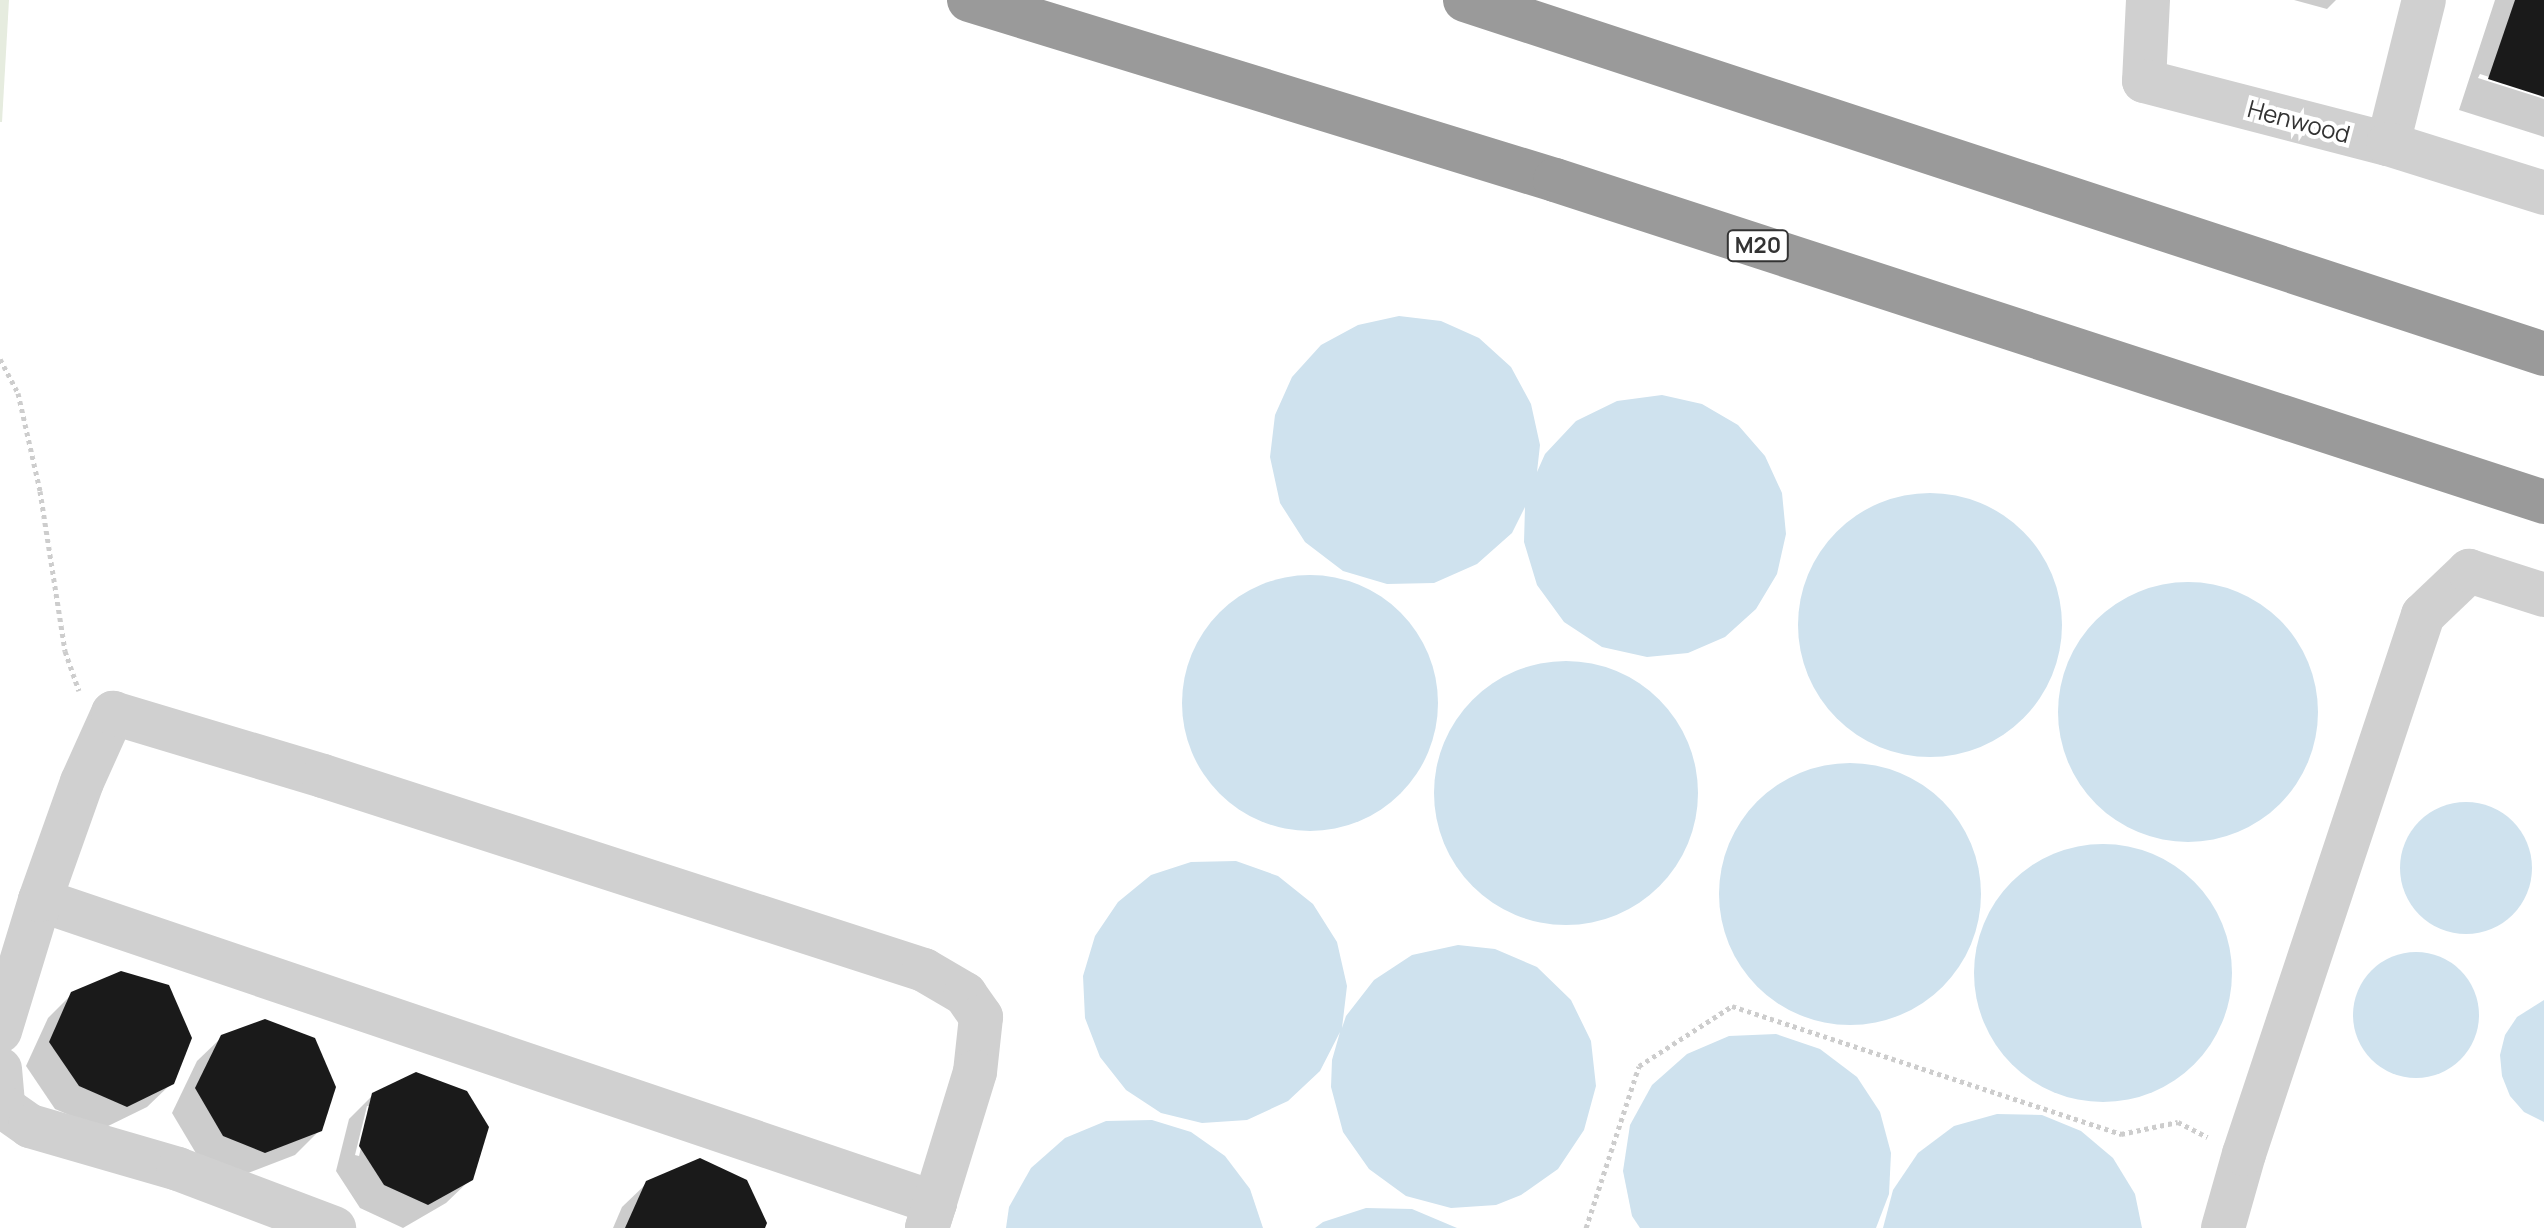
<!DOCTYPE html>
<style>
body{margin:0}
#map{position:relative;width:2544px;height:1228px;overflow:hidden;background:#fff;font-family:Manrope,sans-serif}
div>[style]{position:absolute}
.green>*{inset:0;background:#e6ecdf}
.water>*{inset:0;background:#cfe2ee}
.round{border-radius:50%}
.shadow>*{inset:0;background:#0003}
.building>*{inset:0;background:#1a1a1a}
.path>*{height:5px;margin-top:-2.5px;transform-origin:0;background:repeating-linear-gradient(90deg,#cdcdcd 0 4px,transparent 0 8px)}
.minor>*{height:44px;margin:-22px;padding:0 22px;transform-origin:22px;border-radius:22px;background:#d0d0d0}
.highway>*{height:44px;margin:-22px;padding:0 22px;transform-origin:22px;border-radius:22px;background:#9a9a9a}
span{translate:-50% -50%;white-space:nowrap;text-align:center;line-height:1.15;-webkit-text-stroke:8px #fff;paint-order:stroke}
.shield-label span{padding:2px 6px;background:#fff;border:2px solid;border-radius:6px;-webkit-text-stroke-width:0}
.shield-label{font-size:22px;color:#333;font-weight:700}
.street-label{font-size:24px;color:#333}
</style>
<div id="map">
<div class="green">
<i style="clip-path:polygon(0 0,9px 0,2px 122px,0 122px)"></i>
</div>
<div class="water">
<i style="clip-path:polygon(1399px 316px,1441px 321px,1479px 338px,1511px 367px,1531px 404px,1540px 445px,1537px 472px,1545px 454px,1576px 421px,1617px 401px,1662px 395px,1702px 404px,1738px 425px,1765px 456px,1782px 493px,1786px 534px,1777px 574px,1756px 609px,1725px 637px,1688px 653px,1647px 657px,1602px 647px,1564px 622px,1537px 585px,1524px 542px,1525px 507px,1512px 533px,1477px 564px,1434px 583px,1387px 584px,1343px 571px,1305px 542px,1280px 503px,1270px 457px,1275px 415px,1292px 377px,1321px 345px,1358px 325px)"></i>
<i class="round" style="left:1798px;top:493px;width:264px;height:264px"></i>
<i class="round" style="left:1182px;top:575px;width:256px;height:256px"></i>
<i class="round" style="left:2058px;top:582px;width:260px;height:260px"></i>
<i class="round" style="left:1434px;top:661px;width:264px;height:264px"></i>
<i class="round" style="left:1719px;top:763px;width:262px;height:262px"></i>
<i class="round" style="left:2400px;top:802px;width:132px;height:132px"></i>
<i class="round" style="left:1974px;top:844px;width:258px;height:258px"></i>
<i style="clip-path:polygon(1236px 861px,1278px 876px,1313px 904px,1337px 942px,1347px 986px,1342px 1028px,1346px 1016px,1374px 980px,1412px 955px,1458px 945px,1495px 949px,1537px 967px,1571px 1000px,1591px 1041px,1596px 1086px,1584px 1130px,1558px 1169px,1521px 1195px,1496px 1205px,1451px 1208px,1406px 1196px,1369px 1169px,1343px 1132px,1331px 1087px,1332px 1060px,1340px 1032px,1320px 1071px,1288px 1101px,1247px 1120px,1202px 1123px,1161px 1113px,1126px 1090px,1100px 1057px,1085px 1018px,1083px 976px,1095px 936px,1118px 902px,1151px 875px,1191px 862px)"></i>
<i class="round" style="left:2353px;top:952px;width:126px;height:126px"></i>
<i style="clip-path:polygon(2544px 1000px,2544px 1122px,2524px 1112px,2510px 1096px,2502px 1076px,2500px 1055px,2505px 1035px,2517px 1017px)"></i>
<i style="clip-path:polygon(1776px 1034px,1820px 1049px,1857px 1077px,1880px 1112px,1891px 1153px,1889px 1194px,1876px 1228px,1640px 1228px,1632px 1216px,1623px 1171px,1630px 1125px,1652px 1085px,1687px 1054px,1729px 1036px)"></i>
<i style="clip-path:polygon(1997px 1114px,2042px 1115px,2081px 1131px,2113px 1158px,2135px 1194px,2142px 1228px,1883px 1228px,1893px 1190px,1918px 1153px,1954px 1126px)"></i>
<i style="clip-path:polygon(1152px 1120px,1191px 1132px,1225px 1156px,1250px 1189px,1263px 1228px,1006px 1228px,1009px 1207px,1031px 1168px,1065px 1138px,1106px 1121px)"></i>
<i style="clip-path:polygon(1366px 1208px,1412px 1209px,1457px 1228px,1315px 1228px,1323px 1222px)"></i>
</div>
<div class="shadow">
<i style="clip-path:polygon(2294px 0,2336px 0,2327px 9px)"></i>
<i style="clip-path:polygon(2495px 0,2544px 0,2544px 95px,2480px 74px,2478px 78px,2544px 99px,2544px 137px,2459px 110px)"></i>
<i style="clip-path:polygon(72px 994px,172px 1083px,147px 1107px,102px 1129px,55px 1109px,26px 1066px,48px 1018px)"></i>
<i style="clip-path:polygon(222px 1037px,320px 1130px,295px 1155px,240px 1176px,200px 1160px,172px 1113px,197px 1061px)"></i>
<i style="clip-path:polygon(evenodd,373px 1095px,471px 1179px,446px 1203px,403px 1228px,360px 1208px,336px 1171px,349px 1119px,373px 1095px,367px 1106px,371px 1106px,359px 1156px,355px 1155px,367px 1106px)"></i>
<i style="clip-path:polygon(647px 1183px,763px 1228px,613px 1228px,622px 1207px)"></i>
</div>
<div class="building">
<i style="clip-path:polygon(2515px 0,2544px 0,2544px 97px,2488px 79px)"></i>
<i style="clip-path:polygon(121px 971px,169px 985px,192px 1038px,174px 1084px,127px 1107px,79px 1086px,49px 1042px,71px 992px)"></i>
<i style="clip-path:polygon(265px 1019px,315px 1038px,336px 1087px,322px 1131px,265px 1153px,223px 1136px,195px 1088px,221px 1035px)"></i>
<i style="clip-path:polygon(416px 1072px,467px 1091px,489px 1127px,473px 1180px,428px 1205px,384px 1185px,359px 1146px,372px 1093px)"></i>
<i style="clip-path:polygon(700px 1158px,747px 1180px,767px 1223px,765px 1228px,625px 1228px,646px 1181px)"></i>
</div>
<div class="path">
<i style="left:0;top:359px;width:38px;rotate:62deg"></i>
<i style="left:18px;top:393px;width:100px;rotate:77.3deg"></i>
<i style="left:40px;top:491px;width:162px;rotate:81.1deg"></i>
<i style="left:65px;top:651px;width:42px;rotate:70.7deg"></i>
<i style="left:1586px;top:1228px;width:170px;rotate:-71.9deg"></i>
<i style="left:1639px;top:1066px;width:111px;rotate:-32.8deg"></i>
<i style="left:1732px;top:1006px;width:410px;rotate:18.2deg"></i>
<i style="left:2121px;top:1134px;width:58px;rotate:-11.9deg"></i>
<i style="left:2178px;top:1122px;width:33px;rotate:27deg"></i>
</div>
<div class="minor">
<i style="left:2148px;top:0;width:81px;rotate:92.8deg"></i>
<i style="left:2144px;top:81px;width:252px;rotate:14.5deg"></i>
<i style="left:2388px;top:144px;width:148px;rotate:-76deg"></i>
<i style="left:2388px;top:144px;width:164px;rotate:17.4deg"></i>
<i style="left:40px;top:900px;width:945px;rotate:18.7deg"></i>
<i style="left:935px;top:1203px;width:26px;rotate:108deg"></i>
<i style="left:0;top:1031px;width:137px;rotate:-73deg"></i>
<i style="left:40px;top:900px;width:125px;rotate:-70.4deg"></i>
<i style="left:82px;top:782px;width:76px;rotate:-65.8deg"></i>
<i style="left:113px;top:713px;width:219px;rotate:16.7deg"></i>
<i style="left:323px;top:776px;width:632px;rotate:17.89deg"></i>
<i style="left:924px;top:970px;width:48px;rotate:30.3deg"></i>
<i style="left:965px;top:994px;width:28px;rotate:55deg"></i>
<i style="left:981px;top:1017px;width:55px;rotate:96.2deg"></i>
<i style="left:975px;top:1072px;width:163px;rotate:107.1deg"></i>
<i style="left:0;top:1069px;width:38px;rotate:85deg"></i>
<i style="left:3px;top:1107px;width:33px;rotate:35deg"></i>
<i style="left:30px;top:1126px;width:154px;rotate:16.2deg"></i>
<i style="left:178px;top:1169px;width:167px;rotate:20.7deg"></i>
<i style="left:2223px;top:1228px;width:77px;rotate:-74.2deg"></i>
<i style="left:2244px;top:1154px;width:568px;rotate:-71.63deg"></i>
<i style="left:2423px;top:615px;width:64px;rotate:-43.7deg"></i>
<i style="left:2469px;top:571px;width:79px;rotate:17.7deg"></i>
</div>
<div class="highway">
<i style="left:969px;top:0;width:613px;rotate:17.08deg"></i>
<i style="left:1555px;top:180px;width:1040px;rotate:18.03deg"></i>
<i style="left:1465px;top:0;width:1136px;rotate:18.16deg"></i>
</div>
<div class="shield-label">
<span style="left:1758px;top:246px">M20</span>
</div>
<div class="street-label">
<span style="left:2299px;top:121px;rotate:15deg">Henwood</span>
</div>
</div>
